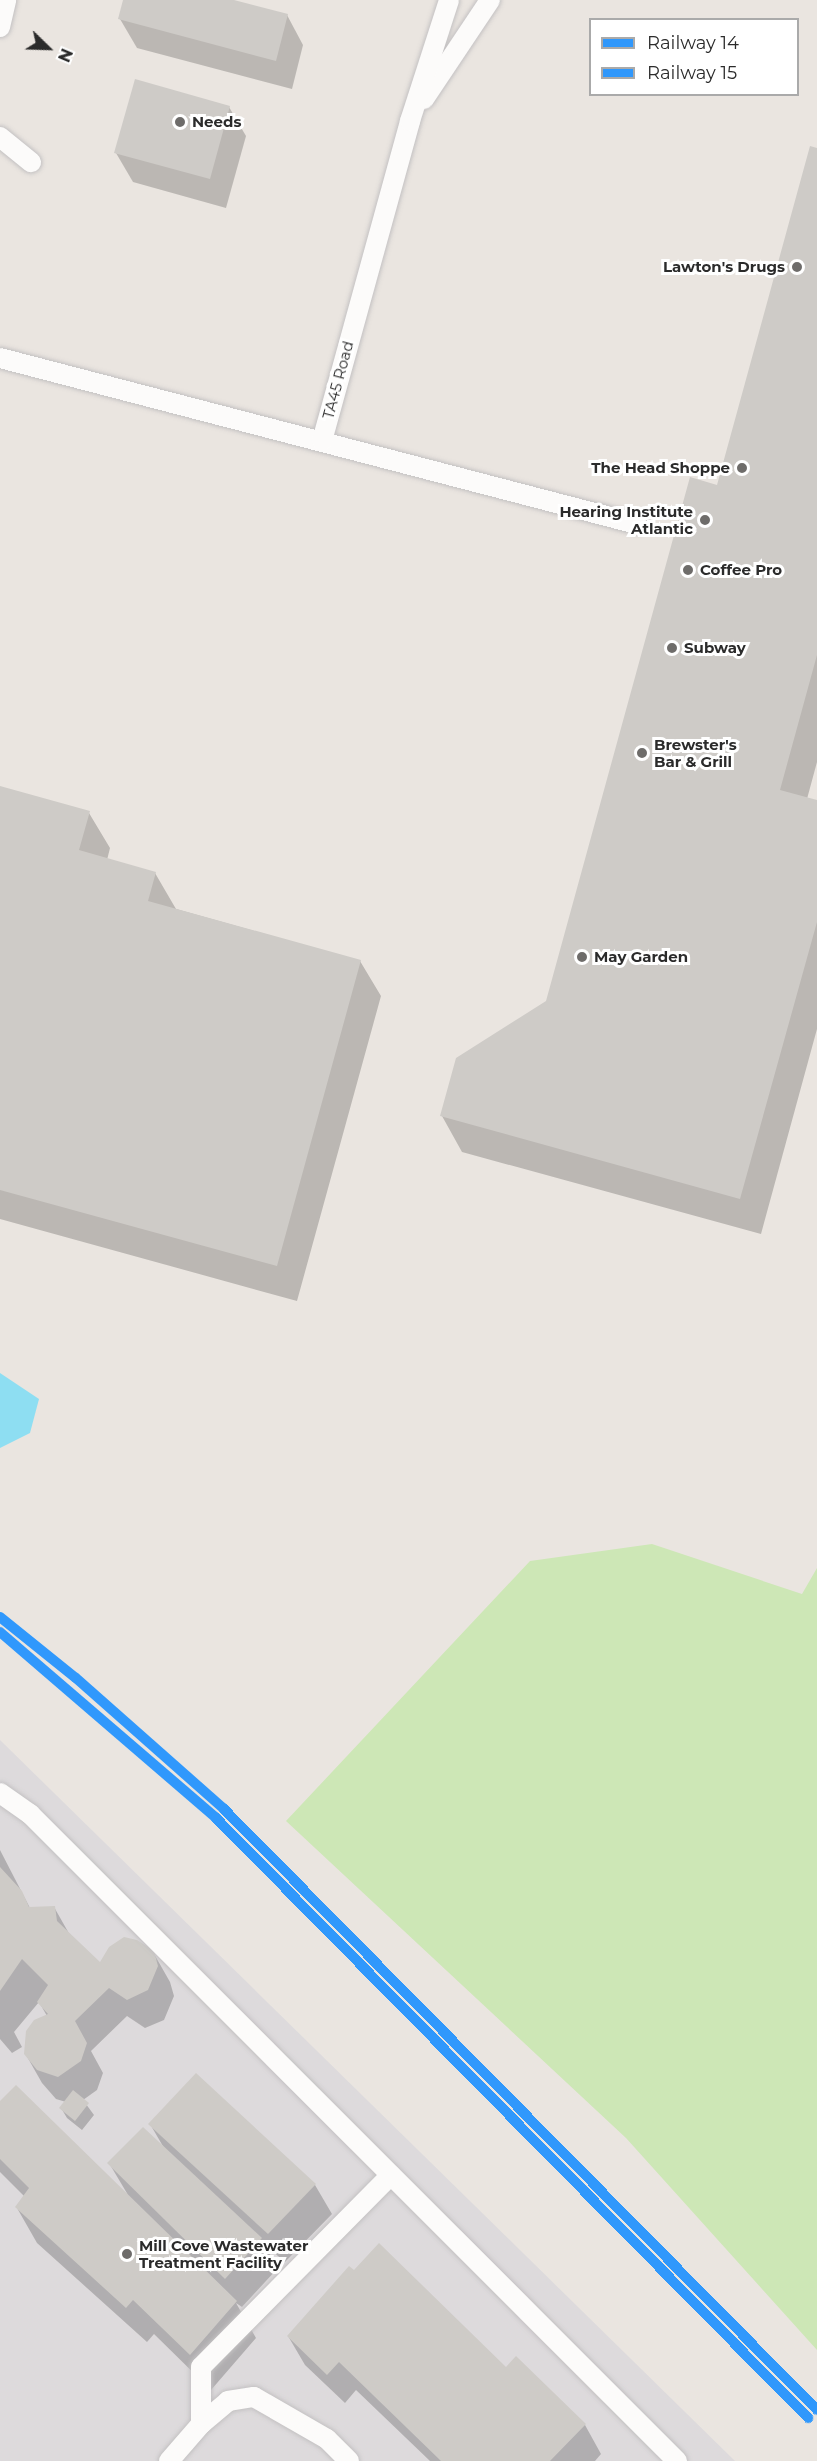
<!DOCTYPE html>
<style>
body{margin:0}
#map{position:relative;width:817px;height:2461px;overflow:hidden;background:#eae5e0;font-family:Montserrat,sans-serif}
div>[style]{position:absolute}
.industrial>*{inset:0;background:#dddadc}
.green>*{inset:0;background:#cde7b6}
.water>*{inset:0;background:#8edef2}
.shadow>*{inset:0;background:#0003}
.building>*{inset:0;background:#cecbc7}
.roads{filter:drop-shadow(0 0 2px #c3c1c2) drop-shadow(0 0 2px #c3c1c2)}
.service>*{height:20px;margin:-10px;padding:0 10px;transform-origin:10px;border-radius:10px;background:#fcfbfa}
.rail-1>*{height:10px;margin:-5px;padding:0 5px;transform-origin:5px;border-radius:5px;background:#3098fc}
.rail-2>*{height:10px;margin:-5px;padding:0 5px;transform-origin:5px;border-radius:5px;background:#3098fc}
.dots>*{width:16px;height:16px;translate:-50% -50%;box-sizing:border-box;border:3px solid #fff;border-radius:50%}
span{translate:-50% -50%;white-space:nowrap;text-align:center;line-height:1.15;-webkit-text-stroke:6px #fff;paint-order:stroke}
.poi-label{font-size:15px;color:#2b2b2b;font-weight:700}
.left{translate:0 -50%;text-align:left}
.right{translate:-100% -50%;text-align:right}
.street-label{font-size:15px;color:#2b2b2b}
.legend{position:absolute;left:589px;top:18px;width:210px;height:78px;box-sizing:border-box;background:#fff;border:2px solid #aaa;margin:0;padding:8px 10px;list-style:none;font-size:18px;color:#2b2b2b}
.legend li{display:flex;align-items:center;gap:12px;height:30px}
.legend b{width:30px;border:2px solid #aaa}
.north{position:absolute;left:18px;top:18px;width:60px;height:60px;-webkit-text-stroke:4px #fff;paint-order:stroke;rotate:113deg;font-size:16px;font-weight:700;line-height:24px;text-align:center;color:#2b2b2b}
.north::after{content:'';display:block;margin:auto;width:21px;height:27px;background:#2b2b2b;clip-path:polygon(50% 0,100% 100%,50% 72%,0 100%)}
</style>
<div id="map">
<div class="industrial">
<i style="clip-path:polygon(0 1740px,735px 2461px,0 2461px)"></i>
</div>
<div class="green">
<i style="clip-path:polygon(652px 1544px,802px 1594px,817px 1568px,817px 2350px,626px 2138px,286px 1821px,530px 1561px)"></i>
</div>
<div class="water">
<i style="clip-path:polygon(0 1373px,39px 1399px,30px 1433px,0 1448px)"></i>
</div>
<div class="shadow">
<i style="clip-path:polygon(125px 0,229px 0,287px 15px,303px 45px,292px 89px,137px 48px,120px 19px)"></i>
<i style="clip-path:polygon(229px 107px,246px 136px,226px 208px,133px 182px,116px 153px)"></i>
<i style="clip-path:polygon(817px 150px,817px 762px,807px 799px,817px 802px,817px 1029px,761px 1234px,462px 1152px,442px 1116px,547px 1001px,718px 486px)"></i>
<i style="clip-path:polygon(0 788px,89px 813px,110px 848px,107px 860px,155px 873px,176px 909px,360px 961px,381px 996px,297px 1301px,0 1219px)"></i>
<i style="clip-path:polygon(0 1850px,30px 1908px,54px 1907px,71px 1937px,101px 1965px,153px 1952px,170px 1982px,174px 1996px,164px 2020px,145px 2028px,127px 2016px,91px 2051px,103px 2073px,97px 2090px,83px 2100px,94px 2115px,82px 2130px,67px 2118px,61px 2108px,66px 2102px,56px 2099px,42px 2083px,25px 2053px,47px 2016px,39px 2002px,14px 2032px,22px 2047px,12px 2053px,0 2039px)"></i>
<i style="clip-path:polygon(0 2103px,128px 2195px,109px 2163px,164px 2148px,150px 2124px,315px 2185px,332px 2214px,285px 2262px,264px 2244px,278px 2268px,242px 2307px,236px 2303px,256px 2338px,211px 2390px,154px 2334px,147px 2342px,37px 2243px,17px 2208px,25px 2197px,0 2172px)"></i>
<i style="clip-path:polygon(288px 2336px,585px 2425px,601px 2454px,595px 2461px,430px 2461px,356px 2390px,345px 2403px,305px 2365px)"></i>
</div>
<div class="building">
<i style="clip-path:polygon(123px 0,234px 0,288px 14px,276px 61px,118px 19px)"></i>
<i style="clip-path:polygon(135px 79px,230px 106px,210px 179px,114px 153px)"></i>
<i style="clip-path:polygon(810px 146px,817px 148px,817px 655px,780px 790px,817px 800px,817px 922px,740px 1199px,440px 1116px,456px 1058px,546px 1001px,690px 477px,717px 485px)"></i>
<i style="clip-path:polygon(0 786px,90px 811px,79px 850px,156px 872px,148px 901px,361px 960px,277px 1266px,0 1190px)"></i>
<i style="clip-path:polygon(0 1867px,22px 1891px,29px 1907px,55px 1906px,57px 1921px,100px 1962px,109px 1947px,124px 1937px,137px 1940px,154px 1951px,158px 1966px,148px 1990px,127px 2000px,109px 1988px,75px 2021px,87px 2043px,81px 2061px,58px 2077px,37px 2070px,24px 2054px,26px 2031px,34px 2020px,48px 2014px,37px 2002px,48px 1985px,22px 1959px,0 1991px)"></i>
<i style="clip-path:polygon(196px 2073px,316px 2184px,268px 2234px,148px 2124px)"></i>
<i style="clip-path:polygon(16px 2085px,237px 2301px,190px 2355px,133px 2300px,126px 2308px,15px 2207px,29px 2188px,0 2159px,0 2101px)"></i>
<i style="clip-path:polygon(73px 2090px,89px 2103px,75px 2121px,59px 2108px)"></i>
<i style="clip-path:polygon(143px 2127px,262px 2238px,225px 2279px,107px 2163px)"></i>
<i style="clip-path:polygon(379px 2243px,506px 2367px,516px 2356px,586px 2424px,550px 2461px,441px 2461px,339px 2362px,327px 2375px,287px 2336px,349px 2266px,354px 2270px)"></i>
</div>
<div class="roads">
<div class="service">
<i style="left:0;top:27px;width:28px;rotate:-77deg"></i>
<i style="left:424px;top:99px;width:119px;rotate:-56.3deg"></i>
<i style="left:0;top:137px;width:40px;rotate:39deg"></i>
<i style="left:0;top:358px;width:658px;rotate:14.61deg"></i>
<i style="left:322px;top:441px;width:332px;rotate:-74.6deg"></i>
<i style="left:410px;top:121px;width:127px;rotate:-72.1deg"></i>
<i style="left:0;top:1793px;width:37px;rotate:35deg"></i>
<i style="left:30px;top:1814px;width:915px;rotate:45deg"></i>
<i style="left:201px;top:2424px;width:57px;rotate:-90deg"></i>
<i style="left:201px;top:2367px;width:270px;rotate:-45.3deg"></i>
<i style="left:169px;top:2461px;width:49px;rotate:-49.1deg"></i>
<i style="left:201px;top:2424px;width:35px;rotate:-40deg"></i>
<i style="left:228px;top:2401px;width:26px;rotate:-9deg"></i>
<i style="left:254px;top:2397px;width:84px;rotate:29.9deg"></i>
<i style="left:327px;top:2439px;width:31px;rotate:45deg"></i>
</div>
</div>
<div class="rail-1">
<i style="left:0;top:1617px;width:97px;rotate:38.8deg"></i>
<i style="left:76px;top:1678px;width:198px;rotate:41.5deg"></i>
<i style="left:224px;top:1809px;width:844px;rotate:45.38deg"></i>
</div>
<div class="rail-2">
<i style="left:0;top:1632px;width:285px;rotate:40.7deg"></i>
<i style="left:216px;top:1818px;width:843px;rotate:45.38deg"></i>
</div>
<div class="dots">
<i style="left:180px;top:122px;background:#6e6c6a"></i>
<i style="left:797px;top:267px;background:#6e6c6a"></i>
<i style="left:742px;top:468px;background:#6e6c6a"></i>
<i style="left:705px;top:520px;background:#6e6c6a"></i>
<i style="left:688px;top:570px;background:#6e6c6a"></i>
<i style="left:672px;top:648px;background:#6e6c6a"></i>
<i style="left:642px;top:753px;background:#6e6c6a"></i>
<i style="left:582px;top:957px;background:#6e6c6a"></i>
<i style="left:127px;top:2254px;background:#6e6c6a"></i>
</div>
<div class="poi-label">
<span class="left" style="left:192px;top:122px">Needs</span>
<span class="right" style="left:785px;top:267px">Lawton's Drugs</span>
<span class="right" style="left:730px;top:468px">The Head Shoppe</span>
<span class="right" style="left:693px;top:520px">Hearing Institute<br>Atlantic</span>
<span class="left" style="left:700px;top:570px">Coffee Pro</span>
<span class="left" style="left:684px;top:648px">Subway</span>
<span class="left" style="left:654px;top:753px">Brewster's<br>Bar &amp; Grill</span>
<span class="left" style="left:594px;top:957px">May Garden</span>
<span class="left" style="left:139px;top:2254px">Mill Cove Wastewater<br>Treatment Facility</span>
</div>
<div class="street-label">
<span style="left:338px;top:380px;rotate:-75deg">TA45 Road</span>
</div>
<ul class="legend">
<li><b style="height:8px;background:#3098fc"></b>Railway 14</li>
<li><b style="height:8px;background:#3098fc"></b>Railway 15</li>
</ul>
<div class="north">N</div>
</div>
